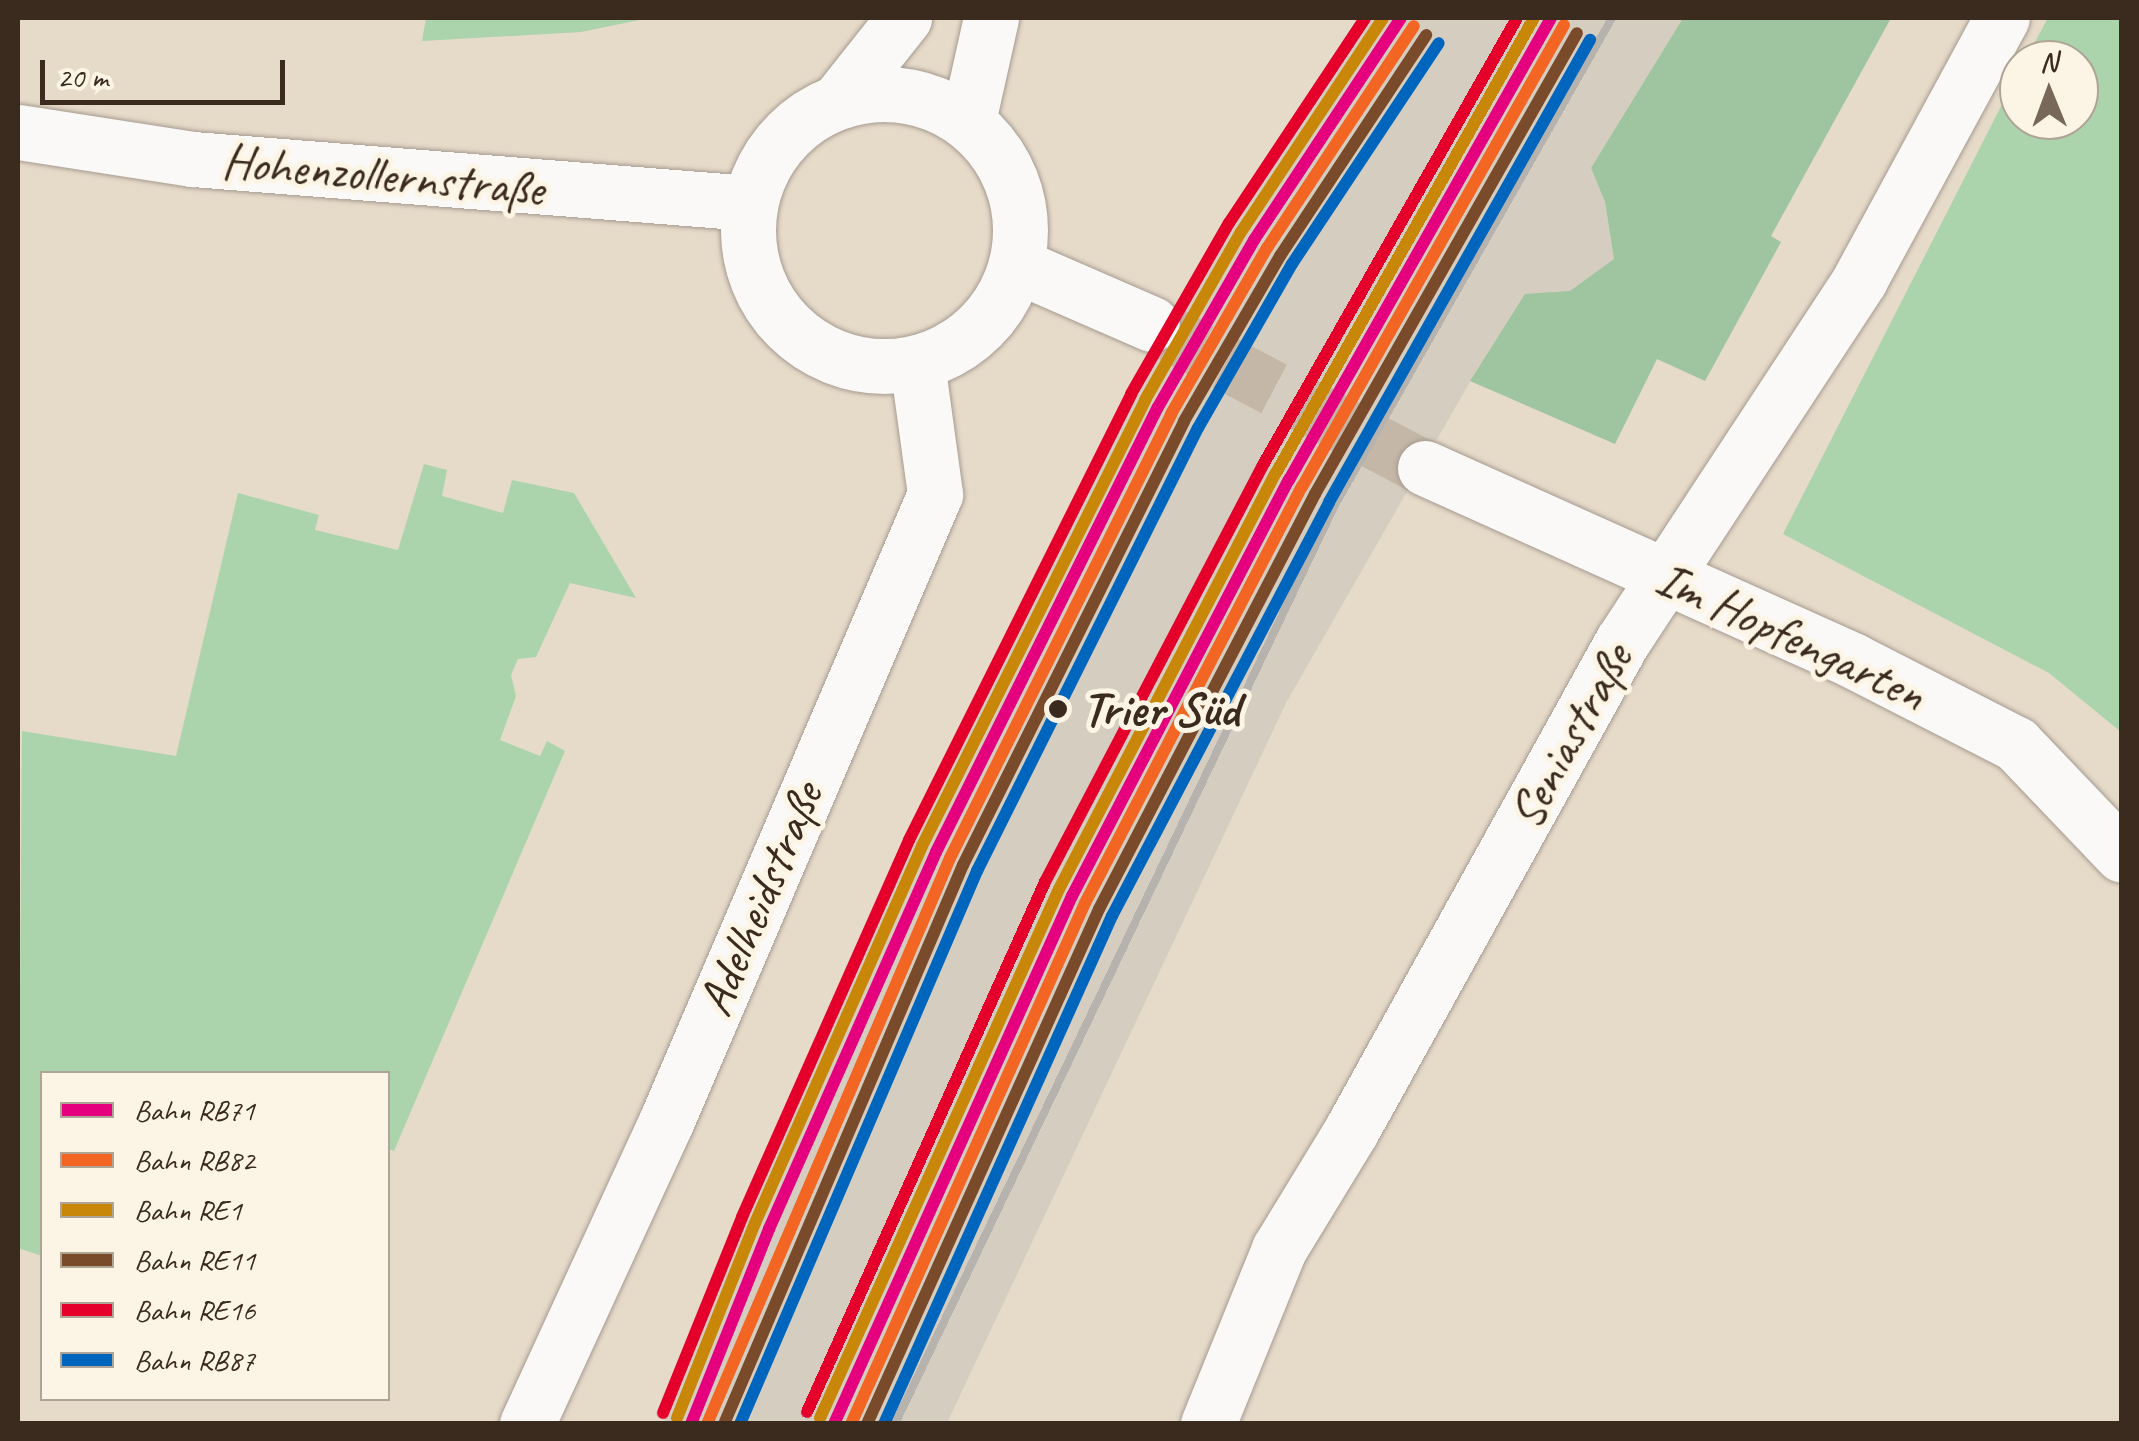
<!DOCTYPE html>
<meta charset="utf-8">
<style>
body{margin:0}
#map{position:relative;width:2139px;height:1441px;overflow:hidden;background:#e6dac9;font-family:Caveat,sans-serif}
div>[style]{position:absolute}
.industrial>*{inset:0;background:#d5cec0}
.green>*{inset:0;background:#abd4ac}
.forest>*{inset:0;background:#9ec4a0}
.secondary-tunnel>*{height:55px;margin-top:-27.5px;transform-origin:0;background:repeating-linear-gradient(90deg,#c4b7a7 0 55px,transparent 0 83px)}
.roads{filter:drop-shadow(0 0 2px #a59b90) drop-shadow(0 0 2px #a59b90)}
.street>*{height:55px;margin:-27.5px;padding:0 27.5px;transform-origin:27.5px;border-radius:27.5px;background:#fbf9f7}
.secondary>*{height:55px;margin:-27.5px;padding:0 27.5px;transform-origin:27.5px;border-radius:27.5px;background:#fbf9f7}
.secondary>.ring{margin:-27.5px;padding:0;box-sizing:content-box;background:none;border:55px solid #fbf9f7;border-radius:50%}
.rail>*{height:8px;margin:-4px;padding:0 4px;transform-origin:4px;border-radius:4px;background:#b6b2ae}
.rail-1>*{height:12px;margin:-6px;padding:0 6px;transform-origin:6px;border-radius:6px;background:#e5007d}
.rail-2>*{height:12px;margin:-6px;padding:0 6px;transform-origin:6px;border-radius:6px;background:#f26522}
.rail-3>*{height:12px;margin:-6px;padding:0 6px;transform-origin:6px;border-radius:6px;background:#c88708}
.rail-4>*{height:12px;margin:-6px;padding:0 6px;transform-origin:6px;border-radius:6px;background:#7a4b2a}
.rail-5>*{height:12px;margin:-6px;padding:0 6px;transform-origin:6px;border-radius:6px;background:#e4002b}
.rail-6>*{height:12px;margin:-6px;padding:0 6px;transform-origin:6px;border-radius:6px;background:#0065bd}
.dots>*{width:28px;height:28px;translate:-50% -50%;box-sizing:border-box;border:5px solid #fcf5e5;border-radius:50%}
span{translate:-50% -50%;white-space:nowrap;text-align:center;line-height:1.15;-webkit-text-stroke:10px #fcf5e5;paint-order:stroke}
.street-label{font-size:50px;color:#3b2a1e}
.stop-label{font-size:50px;color:#3b2a1e;font-weight:700}
.left{translate:0 -50%;text-align:left}
.frame{position:absolute;inset:0;border:20px solid #3b2a1e;pointer-events:none}
.legend{position:absolute;left:40px;top:1071px;width:350px;height:330px;box-sizing:border-box;background:#fcf5e5;border:2px solid #afa495;margin:0;padding:12px 18px;list-style:none;font-size:30px;color:#3b2a1e}
.legend li{display:flex;align-items:center;gap:20px;height:50px}
.legend b{width:50px;border:2px solid #afa495}
.north{position:absolute;left:1999px;top:40px;width:100px;height:100px;box-sizing:border-box;background:#fcf5e5;border:2px solid #afa495;border-radius:50%;rotate:359deg;font-size:28px;font-weight:700;line-height:40px;text-align:center;color:#3b2a1e}
.north::after{content:'';display:block;margin:auto;width:35px;height:45px;background:#77685a;clip-path:polygon(50% 0,100% 100%,50% 72%,0 100%)}
.scale{position:absolute;left:40px;top:60px;width:245px;height:45px;box-sizing:border-box;border:5px solid #3b2a1e;border-top:0;padding-left:12px;font-size:30px;line-height:35px;white-space:nowrap;color:#3b2a1e;-webkit-text-stroke:8px #fcf5e5;paint-order:stroke}
</style>
<div id="map">
<div class="industrial">
<i style="clip-path:polygon(1362px 18px,1683px 18px,1591px 168px,1605px 202px,1614px 259px,1479px 366px,1286px 703px,947px 1423px,663px 1424px,769px 1154px,927px 796px,1128px 401px)"></i>
</div>
<div class="green">
<i style="clip-path:polygon(426px 18px,649px 18px,581px 32px,422px 41px)"></i>
<i style="clip-path:polygon(2048px 18px,2121px 18px,2121px 732px,2049px 673px,1783px 534px,2019px 71px,2019px 120px,2079px 120px,2079px 60px,2025px 60px)"></i>
<i style="clip-path:polygon(424px 464px,447px 470px,442px 496px,503px 513px,512px 480px,574px 493px,636px 598px,570px 583px,536px 657px,518px 659px,511px 675px,516px 696px,500px 740px,540px 756px,547px 741px,565px 751px,394px 1151px,388px 1149px,388px 1074px,42px 1074px,42px 1256px,18px 1248px,22px 731px,176px 756px,238px 493px,319px 515px,315px 530px,398px 550px)"></i>
</div>
<div class="forest">
<i style="clip-path:polygon(1683px 18px,1891px 18px,1771px 236px,1781px 242px,1705px 381px,1657px 359px,1615px 444px,1470px 381px,1525px 294px,1570px 291px,1614px 259px,1605px 202px,1591px 168px)"></i>
</div>
<div class="secondary-tunnel">
<i style="left:1152px;top:324px;width:309px;rotate:27.8deg"></i>
</div>
<div class="roads">
<div class="street">
<i style="left:839px;top:100px;width:105px;rotate:-51.6deg"></i>
<i style="left:968px;top:121px;width:106px;rotate:-77.4deg"></i>
<i style="left:527px;top:1424px;width:332px;rotate:-65.3deg"></i>
<i style="left:666px;top:1122px;width:683px;rotate:-66.81deg"></i>
<i style="left:935px;top:494px;width:133px;rotate:-97.8deg"></i>
<i style="left:1208px;top:1424px;width:189px;rotate:-67.9deg"></i>
<i style="left:1279px;top:1249px;width:138px;rotate:-58.6deg"></i>
<i style="left:1351px;top:1131px;width:559px;rotate:-61.01deg"></i>
<i style="left:1622px;top:642px;width:434px;rotate:-56.7deg"></i>
<i style="left:1860px;top:279px;width:297px;rotate:-61.5deg"></i>
</div>
<div class="secondary">
<i class="ring" style="left:748px;top:94px;width:217px;height:217px"></i>
<i style="left:18px;top:132px;width:177px;rotate:8.8deg"></i>
<i style="left:193px;top:159px;width:559px;rotate:4.52deg"></i>
<i style="left:1016px;top:265px;width:148px;rotate:23.5deg"></i>
<i style="left:1425px;top:468px;width:470px;rotate:24.2deg"></i>
<i style="left:1854px;top:661px;width:182px;rotate:27.1deg"></i>
<i style="left:2016px;top:744px;width:153px;rotate:46.3deg"></i>
</div>
</div>
<div class="rail">
<i style="left:895px;top:1424px;width:1019px;rotate:-64.42deg"></i>
<i style="left:1335px;top:505px;width:560px;rotate:-60.37deg"></i>
</div>
<div class="rail-1">
<i style="left:691px;top:1424px;width:210px;rotate:-68.2deg"></i>
<i style="left:769px;top:1229px;width:412px;rotate:-66.1deg"></i>
<i style="left:936px;top:852px;width:497px;rotate:-63.5deg"></i>
<i style="left:1158px;top:407px;width:193px;rotate:-60.1deg"></i>
<i style="left:1254px;top:240px;width:266px;rotate:-56.5deg"></i>
<i style="left:834px;top:1424px;width:579px;rotate:-65.74deg"></i>
<i style="left:1072px;top:896px;width:469px;rotate:-62.5deg"></i>
<i style="left:1289px;top:480px;width:531px;rotate:-60.44deg"></i>
</div>
<div class="rail-2">
<i style="left:707px;top:1424px;width:616px;rotate:-66.76deg"></i>
<i style="left:950px;top:858px;width:496px;rotate:-63.5deg"></i>
<i style="left:1171px;top:414px;width:192px;rotate:-60deg"></i>
<i style="left:1267px;top:248px;width:266px;rotate:-56.5deg"></i>
<i style="left:851px;top:1424px;width:571px;rotate:-65.81deg"></i>
<i style="left:1085px;top:903px;width:469px;rotate:-62.5deg"></i>
<i style="left:1302px;top:487px;width:531px;rotate:-60.44deg"></i>
</div>
<div class="rail-3">
<i style="left:677px;top:1418px;width:210px;rotate:-68.2deg"></i>
<i style="left:755px;top:1223px;width:412px;rotate:-66.1deg"></i>
<i style="left:922px;top:846px;width:499px;rotate:-63.4deg"></i>
<i style="left:1145px;top:400px;width:193px;rotate:-60.3deg"></i>
<i style="left:1241px;top:232px;width:257px;rotate:-56.4deg"></i>
<i style="left:820px;top:1418px;width:580px;rotate:-65.69deg"></i>
<i style="left:1059px;top:889px;width:469px;rotate:-62.5deg"></i>
<i style="left:1276px;top:473px;width:523px;rotate:-60.45deg"></i>
</div>
<div class="rail-4">
<i style="left:724px;top:1424px;width:608px;rotate:-66.85deg"></i>
<i style="left:963px;top:865px;width:496px;rotate:-63.5deg"></i>
<i style="left:1184px;top:421px;width:191px;rotate:-59.8deg"></i>
<i style="left:1280px;top:256px;width:265px;rotate:-56.5deg"></i>
<i style="left:867px;top:1424px;width:565px;rotate:-65.75deg"></i>
<i style="left:1099px;top:909px;width:468px;rotate:-62.5deg"></i>
<i style="left:1315px;top:494px;width:530px;rotate:-60.39deg"></i>
</div>
<div class="rail-5">
<i style="left:807px;top:1412px;width:581px;rotate:-65.82deg"></i>
<i style="left:1045px;top:882px;width:471px;rotate:-62.4deg"></i>
<i style="left:1263px;top:465px;width:514px;rotate:-60.39deg"></i>
<i style="left:663px;top:1413px;width:211px;rotate:-68deg"></i>
<i style="left:742px;top:1217px;width:412px;rotate:-66.1deg"></i>
<i style="left:909px;top:840px;width:498px;rotate:-63.5deg"></i>
<i style="left:1131px;top:394px;width:197px;rotate:-60.2deg"></i>
<i style="left:1229px;top:223px;width:246px;rotate:-56.4deg"></i>
</div>
<div class="rail-6">
<i style="left:740px;top:1424px;width:602px;rotate:-66.8deg"></i>
<i style="left:977px;top:871px;width:495px;rotate:-63.5deg"></i>
<i style="left:1198px;top:428px;width:189px;rotate:-60.2deg"></i>
<i style="left:1292px;top:264px;width:265px;rotate:-56.4deg"></i>
<i style="left:884px;top:1424px;width:557px;rotate:-65.83deg"></i>
<i style="left:1112px;top:916px;width:467px;rotate:-62.3deg"></i>
<i style="left:1329px;top:502px;width:531px;rotate:-60.54deg"></i>
</div>
<div class="dots">
<i style="left:1058px;top:709px;background:#3b2a1e"></i>
</div>
<div class="street-label">
<span style="left:383px;top:175px;rotate:5deg">Hohenzollernstraße</span>
<span style="left:1791px;top:636px;rotate:25deg">Im Hopfengarten</span>
<span style="left:1570px;top:736px;rotate:-61deg">Seniastraße</span>
<span style="left:760px;top:899px;rotate:-67deg">Adelheidstraße</span>
</div>
<div class="stop-label">
<span class="left" style="left:1082px;top:709px">Trier Süd</span>
</div>
<div class="frame"></div>
<ul class="legend">
<li><b style="height:12px;background:#e5007d"></b>Bahn RB71</li>
<li><b style="height:12px;background:#f26522"></b>Bahn RB82</li>
<li><b style="height:12px;background:#c88708"></b>Bahn RE1</li>
<li><b style="height:12px;background:#7a4b2a"></b>Bahn RE11</li>
<li><b style="height:12px;background:#e4002b"></b>Bahn RE16</li>
<li><b style="height:12px;background:#0065bd"></b>Bahn RB87</li>
</ul>
<div class="north">N</div>
<div class="scale">20 m</div>
</div>
